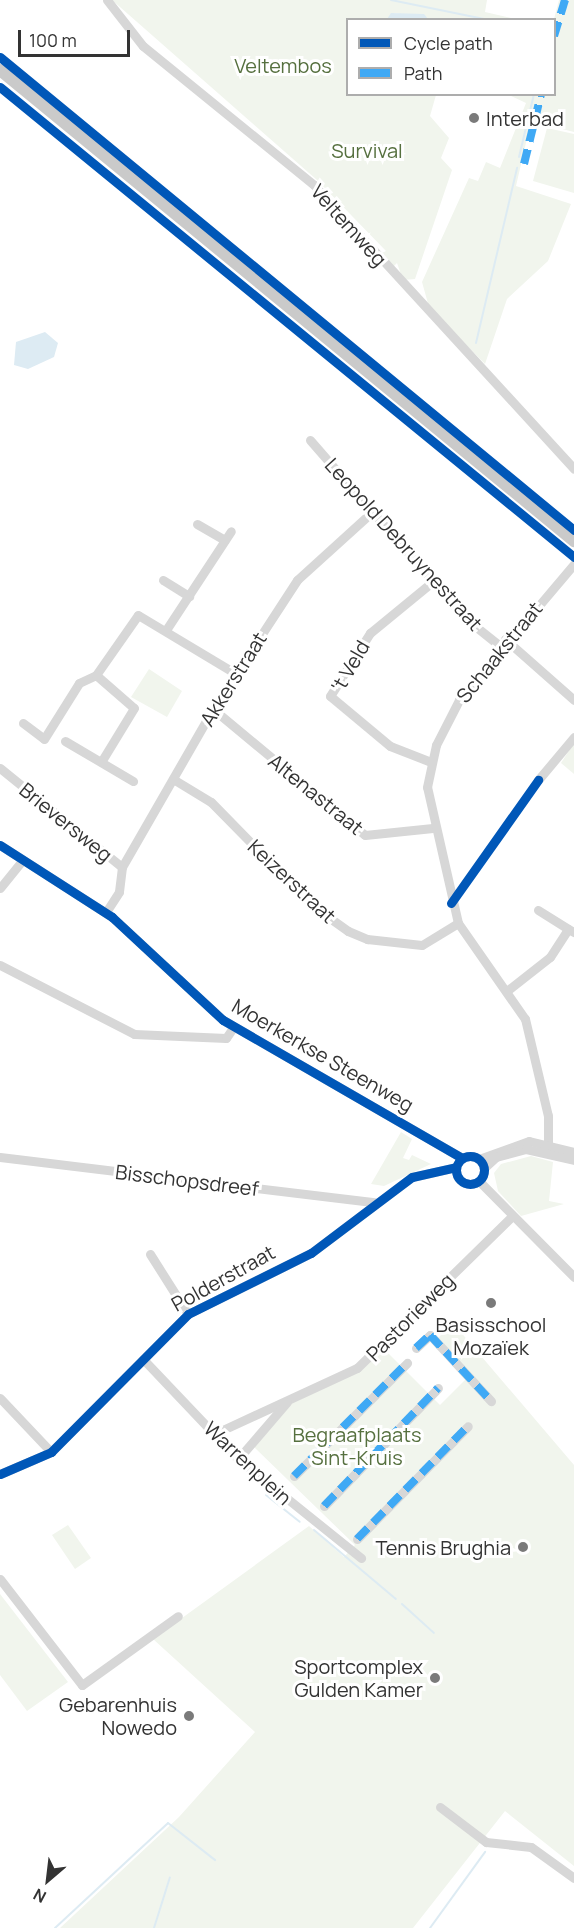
<!DOCTYPE html>
<meta charset="utf-8">
<style>
body{margin:0}
#map{position:relative;width:574px;height:1928px;overflow:hidden;background:#fff;font-family:Manrope,sans-serif}
div>[style]{position:absolute}
.green>*{inset:0;background:#f1f5ed}
.water>*{inset:0;background:#ddebf3}
.stream>*{height:2px;margin:-1px;padding:0 1px;transform-origin:1px;border-radius:1px;background:#ddebf3}
.minor>*{height:9px;margin:-4.5px;padding:0 4.5px;transform-origin:4.5px;border-radius:4.5px;background:#d7d7d7}
.minor>.ring{margin:-4.5px;padding:0;box-sizing:content-box;background:none;border:9px solid #d7d7d7;border-radius:50%}
.major>*{height:12px;margin:-6px;padding:0 6px;transform-origin:6px;border-radius:6px;background:#cacaca}
.quiet>*{height:8px;margin-top:-4px;transform-origin:0;background:repeating-linear-gradient(90deg,#3fa9f5 0 15px,transparent 0 23px)}
.cycleway>*{height:9px;margin:-4.5px;padding:0 4.5px;transform-origin:4.5px;border-radius:4.5px;background:#0057b8}
.cycleway>.ring{margin:-4.5px;padding:0;box-sizing:content-box;background:none;border:9px solid #0057b8;border-radius:50%}
.dots>*{width:16px;height:16px;translate:-50% -50%;box-sizing:border-box;border:3px solid #fff;border-radius:50%}
span{translate:-50% -50%;white-space:nowrap;text-align:center;line-height:1.15;-webkit-text-stroke:6px #fff;paint-order:stroke}
.park-label{font-size:20px;color:#56703f}
.poi-label{font-size:20px;color:#333}
.left{translate:0 -50%;text-align:left}
.right{translate:-100% -50%;text-align:right}
.street-label{font-size:20px;color:#333}
.legend{position:absolute;left:346px;top:18px;width:210px;height:78px;box-sizing:border-box;background:#fff;border:2px solid #adadad;margin:0;padding:8px 10px;list-style:none;font-size:18px;color:#333}
.legend li{display:flex;align-items:center;gap:12px;height:30px}
.legend b{width:30px;border:2px solid #adadad}
.north{position:absolute;left:18px;top:1850px;width:60px;height:60px;-webkit-text-stroke:4px #fff;paint-order:stroke;rotate:208deg;font-size:16px;font-weight:700;line-height:24px;text-align:center;color:#333}
.north::after{content:'';display:block;margin:auto;width:21px;height:27px;background:#333;clip-path:polygon(50% 0,100% 100%,50% 72%,0 100%)}
.scale{position:absolute;left:18px;top:30px;width:112px;height:27px;box-sizing:border-box;border:3px solid #333;border-top:0;padding-left:8px;font-size:18px;line-height:21px;white-space:nowrap;color:#333;-webkit-text-stroke:4px #fff;paint-order:stroke}
</style>
<div id="map">
<div class="green">
<i style="clip-path:polygon(112px 0,487px 0,485px 12px,515px 19px,428px 19px,395px 13px,387px 19px,348px 20px,348px 94px,436px 95px,430px 116px,449px 138px,441px 158px,452px 170px,415px 279px,403px 280px,397px 263px,393px 267px,382px 253px,386px 251px,317px 180px)"></i>
<i style="clip-path:polygon(559px 0,574px 0,574px 132px,531px 121px,516px 186px,571px 204px,548px 261px,507px 299px,485px 364px,429px 307px,422px 282px,469px 178px,478px 181px,486px 162px,500px 168px,526px 103px,509px 95px,554px 94px,554px 19px)"></i>
<i style="clip-path:polygon(547px 128px,574px 134px,574px 193px,533px 181px)"></i>
<i style="clip-path:polygon(149px 669px,182px 691px,167px 717px,131px 697px)"></i>
<i style="clip-path:polygon(574px 743px,574px 774px,561px 763px)"></i>
<i style="clip-path:polygon(401px 1132px,412px 1139px,403px 1158px,409px 1160px,412px 1155px,431px 1164px,384px 1186px,371px 1184px)"></i>
<i style="clip-path:polygon(531px 1156px,553px 1162px,549px 1201px,564px 1204px,521px 1216px,498px 1191px,494px 1173px,501px 1164px)"></i>
<i style="clip-path:polygon(453px 1323px,574px 1465px,574px 1866px,505px 1811px,413px 1928px,60px 1928px,179px 1817px,255px 1732px,153px 1639px,309px 1526px,344px 1557px,355px 1545px,254px 1447px,294px 1401px,383px 1348px,440px 1405px,467px 1378px,434px 1342px)"></i>
<i style="clip-path:polygon(68px 1525px,91px 1558px,75px 1569px,52px 1535px)"></i>
<i style="clip-path:polygon(0 1594px,68px 1682px,27px 1711px,0 1675px)"></i>
</div>
<div class="water">
<i style="clip-path:polygon(391px 13px,424px 14px,428px 19px,387px 19px)"></i>
<i style="clip-path:polygon(45px 332px,58px 343px,54px 357px,28px 369px,14px 365px,16px 342px)"></i>
</div>
<div class="stream">
<i style="left:391px;top:0;width:100px;rotate:11.5deg"></i>
<i style="left:519px;top:157px;width:65px;rotate:-76.6deg"></i>
<i style="left:476px;top:343px;width:180px;rotate:-76.8deg"></i>
<i style="left:266px;top:1495px;width:43px;rotate:38.5deg"></i>
<i style="left:314px;top:1530px;width:107px;rotate:40.1deg"></i>
<i style="left:402px;top:1604px;width:43px;rotate:42.2deg"></i>
<i style="left:55px;top:1928px;width:154px;rotate:-42.9deg"></i>
<i style="left:168px;top:1823px;width:60px;rotate:38.2deg"></i>
<i style="left:154px;top:1928px;width:53px;rotate:-72.6deg"></i>
<i style="left:430px;top:1928px;width:94px;rotate:-54.1deg"></i>
</div>
<div class="minor">
<i style="left:107px;top:0;width:58px;rotate:52deg"></i>
<i style="left:143px;top:46px;width:220px;rotate:39.1deg"></i>
<i style="left:314px;top:185px;width:385px;rotate:47.5deg"></i>
<i style="left:310px;top:440px;width:236px;rotate:49deg"></i>
<i style="left:465px;top:618px;width:45px;rotate:38.7deg"></i>
<i style="left:197px;top:524px;width:32px;rotate:30deg"></i>
<i style="left:163px;top:580px;width:31px;rotate:32deg"></i>
<i style="left:166px;top:630px;width:118px;rotate:-56.7deg"></i>
<i style="left:505px;top:639px;width:92px;rotate:41.5deg"></i>
<i style="left:96px;top:675px;width:50px;rotate:41deg"></i>
<i style="left:134px;top:708px;width:63px;rotate:121.4deg"></i>
<i style="left:213px;top:709px;width:197px;rotate:39.7deg"></i>
<i style="left:365px;top:835px;width:68px;rotate:-5.9deg"></i>
<i style="left:23px;top:723px;width:26px;rotate:37deg"></i>
<i style="left:44px;top:739px;width:66px;rotate:-58deg"></i>
<i style="left:79px;top:683px;width:19px;rotate:-25deg"></i>
<i style="left:96px;top:675px;width:73px;rotate:-55deg"></i>
<i style="left:138px;top:615px;width:114px;rotate:31deg"></i>
<i style="left:65px;top:741px;width:79px;rotate:30.5deg"></i>
<i style="left:431px;top:762px;width:44px;rotate:-158.7deg"></i>
<i style="left:390px;top:746px;width:78px;rotate:-140.2deg"></i>
<i style="left:330px;top:696px;width:75px;rotate:-57.6deg"></i>
<i style="left:370px;top:633px;width:80px;rotate:-39.4deg"></i>
<i style="left:0;top:768px;width:157px;rotate:39.1deg"></i>
<i style="left:122px;top:867px;width:25px;rotate:97deg"></i>
<i style="left:119px;top:892px;width:24px;rotate:123deg"></i>
<i style="left:173px;top:779px;width:44px;rotate:31.2deg"></i>
<i style="left:211px;top:802px;width:146px;rotate:45.6deg"></i>
<i style="left:313px;top:906px;width:43px;rotate:35.5deg"></i>
<i style="left:348px;top:931px;width:21px;rotate:23deg"></i>
<i style="left:367px;top:939px;width:55px;rotate:6.2deg"></i>
<i style="left:422px;top:945px;width:42px;rotate:-31.4deg"></i>
<i style="left:538px;top:780px;width:56px;rotate:-50.1deg"></i>
<i style="left:0;top:845px;width:133px;rotate:32.7deg"></i>
<i style="left:112px;top:917px;width:151px;rotate:42.9deg"></i>
<i style="left:223px;top:1020px;width:276px;rotate:30deg"></i>
<i style="left:122px;top:867px;width:182px;rotate:-60.1deg"></i>
<i style="left:213px;top:709px;width:154px;rotate:-56.9deg"></i>
<i style="left:297px;top:580px;width:101px;rotate:-42.2deg"></i>
<i style="left:0;top:888px;width:36px;rotate:-51deg"></i>
<i style="left:538px;top:910px;width:36px;rotate:32deg"></i>
<i style="left:0;top:965px;width:151px;rotate:27.2deg"></i>
<i style="left:134px;top:1034px;width:92px;rotate:2.5deg"></i>
<i style="left:226px;top:1038px;width:14px;rotate:-56deg"></i>
<i style="left:508px;top:990px;width:53px;rotate:-38.2deg"></i>
<i style="left:550px;top:957px;width:33px;rotate:-57deg"></i>
<i style="left:568px;top:929px;width:7px;rotate:27deg"></i>
<i style="left:548px;top:1151px;width:35px;rotate:-90deg"></i>
<i style="left:548px;top:1116px;width:100px;rotate:-103.3deg"></i>
<i style="left:525px;top:1019px;width:117px;rotate:-124.9deg"></i>
<i style="left:458px;top:923px;width:139px;rotate:-102.8deg"></i>
<i style="left:427px;top:787px;width:43px;rotate:-77.9deg"></i>
<i style="left:436px;top:745px;width:51px;rotate:-62.9deg"></i>
<i style="left:459px;top:700px;width:178px;rotate:-49.8deg"></i>
<i class="ring" style="left:456px;top:1156px;width:19px;height:19px"></i>
<i style="left:0;top:1157px;width:377px;rotate:6.9deg"></i>
<i style="left:479px;top:1159px;width:53px;rotate:-19.8deg"></i>
<i style="left:529px;top:1141px;width:46px;rotate:13.7deg"></i>
<i style="left:484px;top:1168px;width:16px;rotate:-43deg"></i>
<i style="left:496px;top:1157px;width:31px;rotate:-15deg"></i>
<i style="left:526px;top:1149px;width:49px;rotate:12.9deg"></i>
<i style="left:479px;top:1181px;width:135px;rotate:45.3deg"></i>
<i style="left:150px;top:1254px;width:71px;rotate:57.7deg"></i>
<i style="left:416px;top:1348px;width:19px;rotate:-43deg"></i>
<i style="left:430px;top:1335px;width:90px;rotate:47.3deg"></i>
<i style="left:143px;top:1359px;width:138px;rotate:46.5deg"></i>
<i style="left:238px;top:1459px;width:158px;rotate:38.8deg"></i>
<i style="left:0;top:1398px;width:74px;rotate:46.6deg"></i>
<i style="left:214px;top:1434px;width:157px;rotate:-24.8deg"></i>
<i style="left:357px;top:1368px;width:214px;rotate:-44.4deg"></i>
<i style="left:238px;top:1459px;width:75px;rotate:-49.3deg"></i>
<i style="left:0;top:1474px;width:56px;rotate:-23.3deg"></i>
<i style="left:51px;top:1452px;width:194px;rotate:-45.2deg"></i>
<i style="left:188px;top:1314px;width:137px;rotate:-26.4deg"></i>
<i style="left:311px;top:1253px;width:126px;rotate:-37deg"></i>
<i style="left:412px;top:1177px;width:45px;rotate:-12.8deg"></i>
<i style="left:294px;top:1476px;width:160px;rotate:-45deg"></i>
<i style="left:324px;top:1506px;width:164px;rotate:-46deg"></i>
<i style="left:357px;top:1539px;width:158px;rotate:-45.5deg"></i>
<i style="left:0;top:1579px;width:134px;rotate:52.3deg"></i>
<i style="left:82px;top:1685px;width:118px;rotate:-35.7deg"></i>
<i style="left:440px;top:1807px;width:58px;rotate:37.3deg"></i>
<i style="left:486px;top:1842px;width:45px;rotate:6.3deg"></i>
<i style="left:531px;top:1847px;width:53px;rotate:35.8deg"></i>
</div>
<div class="major">
<i style="left:0;top:70px;width:743px;rotate:39.37deg"></i>
</div>
<div class="quiet">
<i style="left:554px;top:36px;width:38px;rotate:-73deg"></i>
<i style="left:524px;top:164px;width:72px;rotate:-76.3deg"></i>
<i style="left:416px;top:1348px;width:19px;rotate:-43deg"></i>
<i style="left:430px;top:1335px;width:90px;rotate:47.3deg"></i>
<i style="left:294px;top:1476px;width:160px;rotate:-45deg"></i>
<i style="left:324px;top:1506px;width:164px;rotate:-46deg"></i>
<i style="left:357px;top:1539px;width:158px;rotate:-45.5deg"></i>
</div>
<div class="cycleway">
<i style="left:0;top:57px;width:744px;rotate:39.49deg"></i>
<i style="left:0;top:87px;width:742px;rotate:39.31deg"></i>
<i style="left:0;top:845px;width:133px;rotate:32.7deg"></i>
<i style="left:112px;top:917px;width:151px;rotate:42.9deg"></i>
<i style="left:223px;top:1020px;width:276px;rotate:30deg"></i>
<i style="left:451px;top:903px;width:151px;rotate:-54.7deg"></i>
<i class="ring" style="left:456px;top:1156px;width:19px;height:19px"></i>
<i style="left:0;top:1474px;width:56px;rotate:-23.3deg"></i>
<i style="left:51px;top:1452px;width:194px;rotate:-45.2deg"></i>
<i style="left:188px;top:1314px;width:137px;rotate:-26.4deg"></i>
<i style="left:311px;top:1253px;width:126px;rotate:-37deg"></i>
<i style="left:412px;top:1177px;width:45px;rotate:-12.8deg"></i>
</div>
<div class="dots">
<i style="left:474px;top:118px;background:#7a7a7a"></i>
<i style="left:491px;top:1303px;background:#7a7a7a"></i>
<i style="left:523px;top:1547px;background:#7a7a7a"></i>
<i style="left:435px;top:1678px;background:#7a7a7a"></i>
<i style="left:189px;top:1716px;background:#7a7a7a"></i>
</div>
<div class="park-label">
<span style="left:283px;top:65px">Veltembos</span>
<span style="left:367px;top:150px">Survival</span>
<span style="left:357px;top:1446px">Begraafplaats<br>Sint-Kruis</span>
</div>
<div class="poi-label">
<span class="left" style="left:486px;top:118px">Interbad</span>
<span style="left:491px;top:1336px">Basisschool<br>Mozaïek</span>
<span class="right" style="left:511px;top:1547px">Tennis Brughia</span>
<span class="right" style="left:423px;top:1678px">Sportcomplex<br>Gulden Kamer</span>
<span class="right" style="left:177px;top:1716px">Gebarenhuis<br>Nowedo</span>
</div>
<div class="street-label">
<span style="left:349px;top:225px;rotate:48deg">Veltemweg</span>
<span style="left:404px;top:544px;rotate:48deg">Leopold Debruynestraat</span>
<span style="left:499px;top:652px;rotate:-51deg">Schaakstraat</span>
<span style="left:350px;top:666px;rotate:-60deg">'t Veld</span>
<span style="left:233px;top:679px;rotate:-58deg">Akkerstraat</span>
<span style="left:316px;top:794px;rotate:39deg">Altenastraat</span>
<span style="left:66px;top:822px;rotate:39deg">Brieversweg</span>
<span style="left:292px;top:881px;rotate:43deg">Keizerstraat</span>
<span style="left:323px;top:1055px;rotate:30deg">Moerkerkse Steenweg</span>
<span style="left:187px;top:1180px;rotate:7deg">Bisschopsdreef</span>
<span style="left:223px;top:1278px;rotate:-29deg">Polderstraat</span>
<span style="left:410px;top:1317px;rotate:-45deg">Pastorieweg</span>
<span style="left:248px;top:1463px;rotate:43deg">Warrenplein</span>
</div>
<ul class="legend">
<li><b style="height:8px;background:#0057b8"></b>Cycle path</li>
<li><b style="height:8px;background:#3fa9f5"></b>Path</li>
</ul>
<div class="north">N</div>
<div class="scale">100 m</div>
</div>
